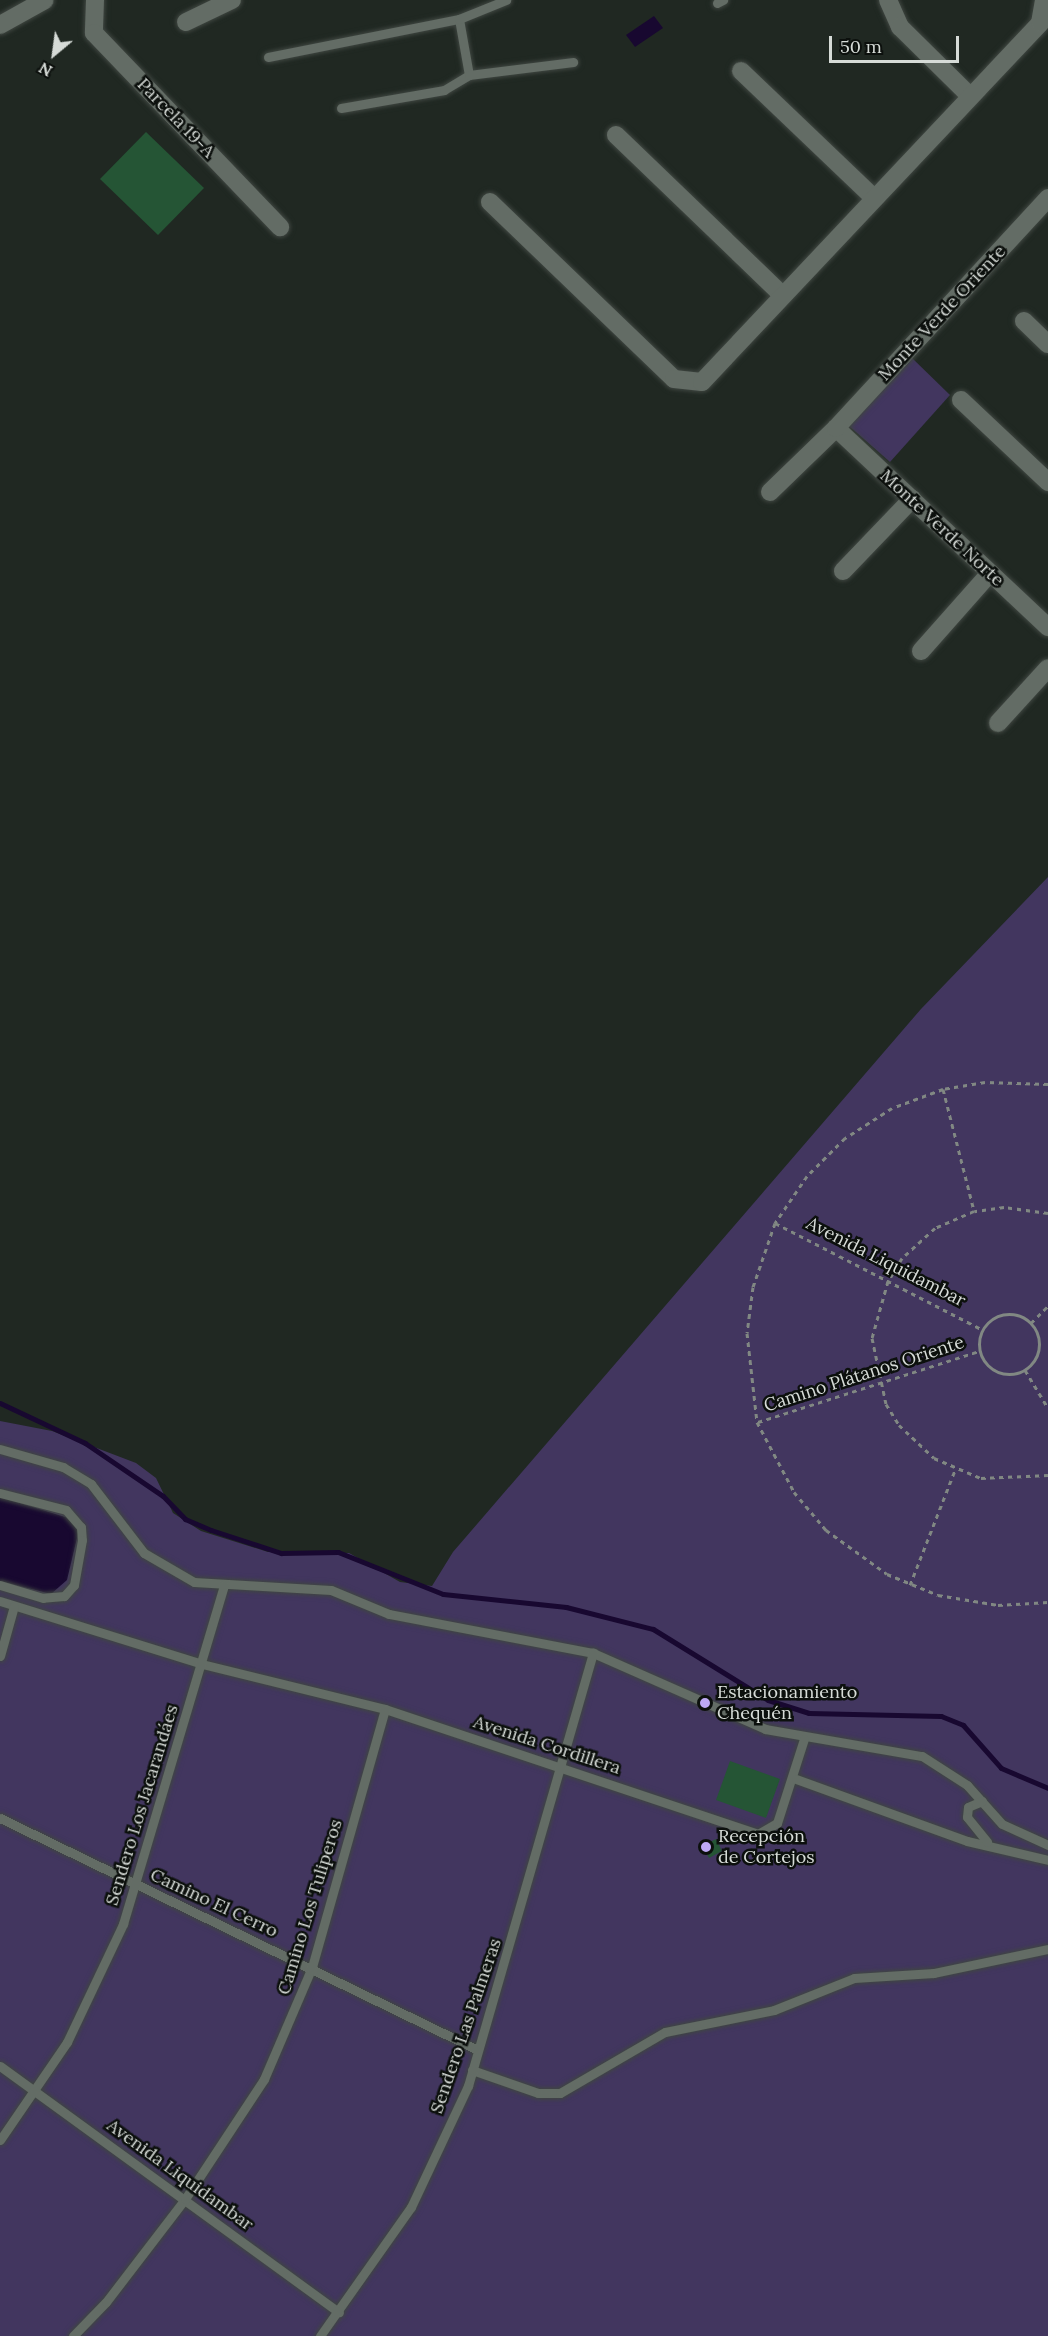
<!DOCTYPE html>
<meta charset="utf-8">
<style>
body{margin:0}
#map{position:relative;width:1048px;height:2336px;overflow:hidden;background:#202822;font-family:Lora,serif}
div>[style]{position:absolute}
.green>*{inset:0;background:#42365f}
.water>*{inset:0;background:#180830}
.stream>*{height:5px;margin:-2.5px;padding:0 2.5px;transform-origin:2.5px;border-radius:2.5px;background:#180830}
.building>*{inset:0;background:#255535}
.path>*{height:3px;margin-top:-1.5px;transform-origin:0;background:repeating-linear-gradient(90deg,#818883 0 4.5px,transparent 0 9px)}
.path>.ring{margin:-1.5px;padding:0;box-sizing:content-box;background:none;border:3px solid #818883;border-radius:50%}
.roads{filter:drop-shadow(0 0 2px #3f4641) drop-shadow(0 0 2px #3f4641)}
.lane>*{height:9px;margin:-4.5px;padding:0 4.5px;transform-origin:4.5px;border-radius:4.5px;background:#636c65}
.street>*{height:18px;margin:-9px;padding:0 9px;transform-origin:9px;border-radius:9px;background:#636c65}
.dots>*{width:16px;height:16px;translate:-50% -50%;box-sizing:border-box;border:3px solid #0c100d;border-radius:50%}
span{translate:-50% -50%;white-space:nowrap;text-align:center;line-height:1.15;-webkit-text-stroke:5px #0c100d;paint-order:stroke}
.street-label{font-size:18px;color:#d6dbd7}
.poi-label{font-size:18px;color:#d6dbd7}
.left{translate:0 -50%;text-align:left}
.north{position:absolute;left:24px;top:24px;width:60px;height:60px;-webkit-text-stroke:4px #0c100d;paint-order:stroke;rotate:209deg;font-size:16px;font-weight:700;line-height:24px;text-align:center;color:#d6dbd7}
.north::after{content:'';display:block;margin:auto;width:21px;height:27px;background:#d6dbd7;clip-path:polygon(50% 0,100% 100%,50% 72%,0 100%)}
.scale{position:absolute;left:829px;top:36px;width:130px;height:27px;box-sizing:border-box;border:3px solid #d6dbd7;border-top:0;padding-left:8px;font-size:18px;line-height:21px;white-space:nowrap;color:#d6dbd7;-webkit-text-stroke:4px #0c100d;paint-order:stroke}
</style>
<div id="map">
<div class="green">
<i style="clip-path:polygon(911px 357px,950px 395px,890px 462px,849px 426px)"></i>
<i style="clip-path:polygon(1048px 877px,1048px 2336px,0 2336px,0 1421px,52px 1431px,136px 1463px,156px 1478px,173px 1513px,201px 1531px,268px 1552px,349px 1553px,400px 1582px,432px 1586px,453px 1552px,921px 1009px)"></i>
</div>
<div class="water">
<i style="clip-path:polygon(654px 16px,663px 28px,635px 47px,626px 35px)"></i>
<i style="clip-path:polygon(0 1497px,75px 1520px,78px 1534px,67px 1580px,51px 1594px,0 1581px)"></i>
</div>
<div class="stream">
<i style="left:0;top:1403px;width:94px;rotate:25.2deg"></i>
<i style="left:85px;top:1443px;width:94px;rotate:34.2deg"></i>
<i style="left:163px;top:1496px;width:32px;rotate:46deg"></i>
<i style="left:185px;top:1519px;width:28px;rotate:23deg"></i>
<i style="left:211px;top:1530px;width:74px;rotate:18.2deg"></i>
<i style="left:281px;top:1553px;width:57px;rotate:-1deg"></i>
<i style="left:338px;top:1552px;width:113px;rotate:21.8deg"></i>
<i style="left:443px;top:1594px;width:124px;rotate:6deg"></i>
<i style="left:566px;top:1607px;width:90px;rotate:14.2deg"></i>
<i style="left:653px;top:1629px;width:135px;rotate:31.7deg"></i>
<i style="left:768px;top:1700px;width:43px;rotate:17.6deg"></i>
<i style="left:809px;top:1713px;width:132px;rotate:1.3deg"></i>
<i style="left:941px;top:1716px;width:24px;rotate:22deg"></i>
<i style="left:963px;top:1725px;width:57px;rotate:48.5deg"></i>
<i style="left:1001px;top:1768px;width:51px;rotate:23.1deg"></i>
</div>
<div class="building">
<i style="clip-path:polygon(146px 132px,204px 188px,158px 235px,100px 179px)"></i>
<i style="clip-path:polygon(730px 1761px,780px 1779px,766px 1818px,716px 1800px)"></i>
<i style="clip-path:polygon(716px 1839px,722px 1851px,709px 1858px,702px 1846px)"></i>
</div>
<div class="path">
<i style="left:1048px;top:1084px;width:63px;rotate:-178.2deg"></i>
<i style="left:985px;top:1082px;width:43px;rotate:170.5deg"></i>
<i style="left:943px;top:1089px;width:54px;rotate:159.6deg"></i>
<i style="left:892px;top:1108px;width:56px;rotate:147.4deg"></i>
<i style="left:845px;top:1138px;width:54px;rotate:135deg"></i>
<i style="left:807px;top:1176px;width:57px;rotate:124.2deg"></i>
<i style="left:775px;top:1223px;width:68px;rotate:109deg"></i>
<i style="left:753px;top:1287px;width:46px;rotate:97.4deg"></i>
<i style="left:747px;top:1333px;width:90px;rotate:83.6deg"></i>
<i style="left:757px;top:1422px;width:79px;rotate:62.1deg"></i>
<i style="left:794px;top:1492px;width:50px;rotate:49.9deg"></i>
<i style="left:826px;top:1530px;width:75px;rotate:35.8deg"></i>
<i style="left:887px;top:1574px;width:55px;rotate:22.4deg"></i>
<i style="left:938px;top:1595px;width:61px;rotate:9.5deg"></i>
<i style="left:998px;top:1605px;width:50px;rotate:-3.4deg"></i>
<i style="left:943px;top:1089px;width:126px;rotate:75.7deg"></i>
<i style="left:1048px;top:1213px;width:44px;rotate:-172.2deg"></i>
<i style="left:1004px;top:1207px;width:30px;rotate:172deg"></i>
<i style="left:974px;top:1211px;width:43px;rotate:156.4deg"></i>
<i style="left:935px;top:1228px;width:45px;rotate:137.7deg"></i>
<i style="left:902px;top:1258px;width:27px;rotate:121deg"></i>
<i style="left:888px;top:1281px;width:59px;rotate:105.7deg"></i>
<i style="left:872px;top:1338px;width:67px;rotate:78deg"></i>
<i style="left:886px;top:1404px;width:25px;rotate:58deg"></i>
<i style="left:899px;top:1425px;width:48px;rotate:43.3deg"></i>
<i style="left:934px;top:1458px;width:51px;rotate:23.1deg"></i>
<i style="left:981px;top:1478px;width:67px;rotate:-2.6deg"></i>
<i style="left:775px;top:1223px;width:232px;rotate:27.2deg"></i>
<i class="ring" style="left:979px;top:1314px;width:57px;height:57px"></i>
<i style="left:1031px;top:1323px;width:24px;rotate:-45deg"></i>
<i style="left:1025px;top:1370px;width:44px;rotate:58.8deg"></i>
<i style="left:758px;top:1422px;width:232px;rotate:-17.8deg"></i>
<i style="left:910px;top:1585px;width:123px;rotate:-68.6deg"></i>
</div>
<div class="roads">
<div class="lane">
<i style="left:717px;top:3px;width:7px;rotate:-27deg"></i>
<i style="left:459px;top:19px;width:57px;rotate:79.9deg"></i>
<i style="left:268px;top:57px;width:195px;rotate:-11.3deg"></i>
<i style="left:459px;top:19px;width:51px;rotate:-22deg"></i>
<i style="left:341px;top:108px;width:105px;rotate:-9.9deg"></i>
<i style="left:444px;top:90px;width:29px;rotate:-31deg"></i>
<i style="left:469px;top:75px;width:105px;rotate:-7.1deg"></i>
<i style="left:0;top:1449px;width:66px;rotate:15.9deg"></i>
<i style="left:63px;top:1467px;width:33px;rotate:31deg"></i>
<i style="left:91px;top:1484px;width:87px;rotate:52.5deg"></i>
<i style="left:144px;top:1553px;width:58px;rotate:30.1deg"></i>
<i style="left:194px;top:1582px;width:137px;rotate:3.3deg"></i>
<i style="left:331px;top:1590px;width:63px;rotate:22.5deg"></i>
<i style="left:389px;top:1614px;width:208px;rotate:10.8deg"></i>
<i style="left:593px;top:1653px;width:188px;rotate:23.8deg"></i>
<i style="left:765px;top:1729px;width:159px;rotate:9.8deg"></i>
<i style="left:922px;top:1756px;width:54px;rotate:32.8deg"></i>
<i style="left:967px;top:1785px;width:52px;rotate:48.1deg"></i>
<i style="left:1002px;top:1824px;width:51px;rotate:24.5deg"></i>
<i style="left:0;top:1493px;width:68px;rotate:14.4deg"></i>
<i style="left:66px;top:1510px;width:23px;rotate:49deg"></i>
<i style="left:81px;top:1527px;width:13px;rotate:86deg"></i>
<i style="left:82px;top:1540px;width:46px;rotate:100.1deg"></i>
<i style="left:74px;top:1585px;width:15px;rotate:132deg"></i>
<i style="left:64px;top:1596px;width:21px;rotate:175deg"></i>
<i style="left:43px;top:1598px;width:45px;rotate:-163.2deg"></i>
<i style="left:0;top:1601px;width:212px;rotate:17.3deg"></i>
<i style="left:202px;top:1664px;width:188px;rotate:13.8deg"></i>
<i style="left:385px;top:1709px;width:393px;rotate:18.5deg"></i>
<i style="left:758px;top:1834px;width:22px;rotate:-30deg"></i>
<i style="left:777px;top:1823px;width:88px;rotate:-72.2deg"></i>
<i style="left:0;top:1656px;width:52px;rotate:-74.4deg"></i>
<i style="left:796px;top:1779px;width:182px;rotate:19.9deg"></i>
<i style="left:967px;top:1841px;width:83px;rotate:13.2deg"></i>
<i style="left:982px;top:1801px;width:15px;rotate:157deg"></i>
<i style="left:968px;top:1807px;width:10px;rotate:96deg"></i>
<i style="left:967px;top:1817px;width:32px;rotate:51deg"></i>
<i style="left:0;top:1818px;width:531px;rotate:25.89deg"></i>
<i style="left:0;top:2066px;width:419px;rotate:36deg"></i>
<i style="left:472px;top:2070px;width:70px;rotate:19.2deg"></i>
<i style="left:538px;top:2093px;width:22px"></i>
<i style="left:560px;top:2093px;width:121px;rotate:-30.2deg"></i>
<i style="left:665px;top:2032px;width:111px;rotate:-11.4deg"></i>
<i style="left:774px;top:2010px;width:86px;rotate:-21.8deg"></i>
<i style="left:854px;top:1978px;width:80px;rotate:-3.6deg"></i>
<i style="left:934px;top:1973px;width:116px;rotate:-11.9deg"></i>
<i style="left:0;top:2140px;width:119px;rotate:-55.6deg"></i>
<i style="left:67px;top:2042px;width:131px;rotate:-64.6deg"></i>
<i style="left:123px;top:1924px;width:354px;rotate:-73.4deg"></i>
<i style="left:73px;top:2336px;width:47px;rotate:-45.9deg"></i>
<i style="left:106px;top:2302px;width:130px;rotate:-52.5deg"></i>
<i style="left:185px;top:2199px;width:144px;rotate:-56.6deg"></i>
<i style="left:264px;top:2079px;width:122px;rotate:-66.8deg"></i>
<i style="left:312px;top:1967px;width:268px;rotate:-74.2deg"></i>
<i style="left:320px;top:2336px;width:158px;rotate:-54.8deg"></i>
<i style="left:411px;top:2207px;width:134px;rotate:-64.8deg"></i>
<i style="left:468px;top:2086px;width:451px;rotate:-73.9deg"></i>
</div>
<div class="street">
<i style="left:95px;top:0;width:33px;rotate:92deg"></i>
<i style="left:94px;top:33px;width:269px;rotate:46.2deg"></i>
<i style="left:888px;top:0;width:30px;rotate:66deg"></i>
<i style="left:900px;top:27px;width:98px;rotate:44.6deg"></i>
<i style="left:186px;top:22px;width:51px;rotate:-25.6deg"></i>
<i style="left:0;top:25px;width:51px;rotate:-29.1deg"></i>
<i style="left:741px;top:71px;width:184px;rotate:43.7deg"></i>
<i style="left:616px;top:135px;width:231px;rotate:43.9deg"></i>
<i style="left:490px;top:202px;width:255px;rotate:43.9deg"></i>
<i style="left:674px;top:379px;width:28px;rotate:6deg"></i>
<i style="left:702px;top:382px;width:493px;rotate:-46.7deg"></i>
<i style="left:1040px;top:23px;width:23px;rotate:-80deg"></i>
<i style="left:1024px;top:321px;width:33px;rotate:44deg"></i>
<i style="left:961px;top:400px;width:120px;rotate:43.3deg"></i>
<i style="left:836px;top:428px;width:291px;rotate:43.2deg"></i>
<i style="left:770px;top:492px;width:92px;rotate:-44.1deg"></i>
<i style="left:836px;top:428px;width:313px;rotate:-47.3deg"></i>
<i style="left:843px;top:571px;width:100px;rotate:-46.2deg"></i>
<i style="left:921px;top:651px;width:104px;rotate:-48.5deg"></i>
<i style="left:998px;top:723px;width:74px;rotate:-47.7deg"></i>
</div>
</div>
<div class="dots">
<i style="left:705px;top:1703px;background:#bea9f5"></i>
<i style="left:706px;top:1847px;background:#bea9f5"></i>
</div>
<div class="street-label">
<span style="left:176px;top:118px;rotate:46deg">Parcela 19-A</span>
<span style="left:942px;top:313px;rotate:-47deg">Monte Verde Oriente</span>
<span style="left:942px;top:528px;rotate:43deg">Monte Verde Norte</span>
<span style="left:886px;top:1262px;rotate:27deg">Avenida Liquidambar</span>
<span style="left:864px;top:1374px;rotate:-18deg">Camino Plátanos Oriente</span>
<span style="left:547px;top:1745px;rotate:18deg">Avenida Cordillera</span>
<span style="left:142px;top:1805px;rotate:-73deg">Sendero Los Jacarandáes</span>
<span style="left:214px;top:1903px;rotate:25deg">Camino El Cerro</span>
<span style="left:310px;top:1907px;rotate:-73deg">Camino Los Tuliperos</span>
<span style="left:466px;top:2026px;rotate:-71deg">Sendero Las Palmeras</span>
<span style="left:180px;top:2175px;rotate:36deg">Avenida Liquidambar</span>
</div>
<div class="poi-label">
<span class="left" style="left:717px;top:1703px">Estacionamiento<br>Chequén</span>
<span class="left" style="left:718px;top:1847px">Recepción<br>de Cortejos</span>
</div>
<div class="north">N</div>
<div class="scale">50 m</div>
</div>
